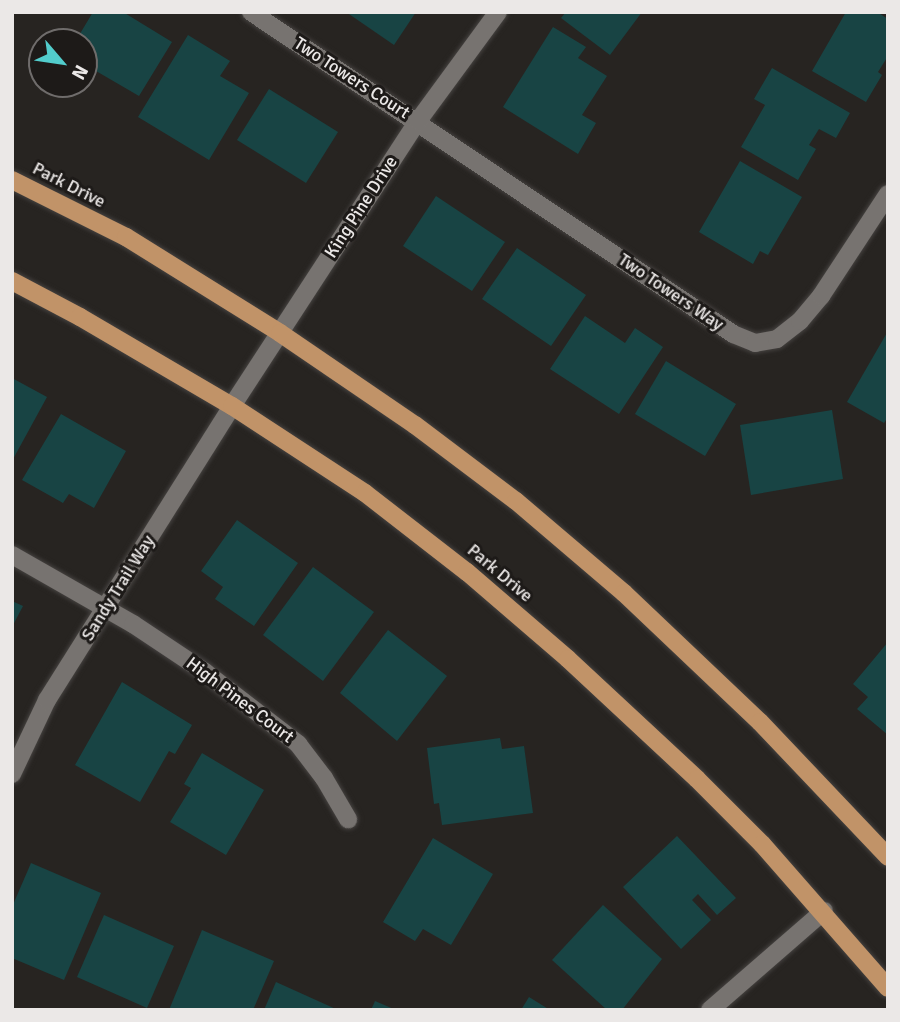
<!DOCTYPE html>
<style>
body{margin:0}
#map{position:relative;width:900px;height:1022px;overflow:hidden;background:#272421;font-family:Signika,sans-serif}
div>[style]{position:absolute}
.building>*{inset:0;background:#184444}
.roads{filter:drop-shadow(0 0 2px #454240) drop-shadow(0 0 2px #454240)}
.minor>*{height:18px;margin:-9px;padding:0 9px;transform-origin:9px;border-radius:9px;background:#777370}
.major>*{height:18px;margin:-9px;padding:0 9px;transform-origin:9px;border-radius:9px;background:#c19368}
span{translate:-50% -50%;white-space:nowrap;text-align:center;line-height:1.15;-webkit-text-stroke:6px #1d1a18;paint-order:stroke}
.street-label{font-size:18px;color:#ebe8e7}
.frame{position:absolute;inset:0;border:14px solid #ebe8e7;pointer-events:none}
.north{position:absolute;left:28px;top:28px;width:70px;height:70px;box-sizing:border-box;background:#1d1a18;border:2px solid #6f6c6b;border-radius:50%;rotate:119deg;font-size:19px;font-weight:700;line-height:28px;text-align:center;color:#ebe8e7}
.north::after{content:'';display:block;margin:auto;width:24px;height:32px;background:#52cdcc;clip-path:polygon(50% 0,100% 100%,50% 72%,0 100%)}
</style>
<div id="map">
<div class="building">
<i style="clip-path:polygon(93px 12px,123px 12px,172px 42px,139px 96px,84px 64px,84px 42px,75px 42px)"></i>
<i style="clip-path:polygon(346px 12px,416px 12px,394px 45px)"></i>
<i style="clip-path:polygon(566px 12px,642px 12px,610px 55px,561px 18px)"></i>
<i style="clip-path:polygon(846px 12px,877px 12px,888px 19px,888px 56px,878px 72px,882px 75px,866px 102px,812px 71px)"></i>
<i style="clip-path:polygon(553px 27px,586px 47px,578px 58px,607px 76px,582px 115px,596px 123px,578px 154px,503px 107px)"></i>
<i style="clip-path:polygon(188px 35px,230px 61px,220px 76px,249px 93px,209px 160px,138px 117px)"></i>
<i style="clip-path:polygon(772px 68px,850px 113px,836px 138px,819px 129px,809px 145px,816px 149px,798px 180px,741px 147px,765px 105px,754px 99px)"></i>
<i style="clip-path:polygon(269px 89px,338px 132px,306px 183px,237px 140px)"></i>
<i style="clip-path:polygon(740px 161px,802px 197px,768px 255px,760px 251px,753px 264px,699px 232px)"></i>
<i style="clip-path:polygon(436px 196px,505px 242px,472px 291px,403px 246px)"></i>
<i style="clip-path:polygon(517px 248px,586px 295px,551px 346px,482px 299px)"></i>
<i style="clip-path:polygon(585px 316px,625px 343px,635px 328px,663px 347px,619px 414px,550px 369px)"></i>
<i style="clip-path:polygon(888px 331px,888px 417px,884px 423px,847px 402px)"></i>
<i style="clip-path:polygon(666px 361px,736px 404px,705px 456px,635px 414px)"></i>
<i style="clip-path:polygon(12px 378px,47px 397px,12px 461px)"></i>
<i style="clip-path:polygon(832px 410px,843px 479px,751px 495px,740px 425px)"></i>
<i style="clip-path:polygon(61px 414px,126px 451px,94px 508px,69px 494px,63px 503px,22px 480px)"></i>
<i style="clip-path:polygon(237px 520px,298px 563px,254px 626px,215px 599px,223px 587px,201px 571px)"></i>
<i style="clip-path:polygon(313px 567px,374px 612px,323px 681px,263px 635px)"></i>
<i style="clip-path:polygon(12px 601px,23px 606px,12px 627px)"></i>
<i style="clip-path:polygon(388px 630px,447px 676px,397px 741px,340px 693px)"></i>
<i style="clip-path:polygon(888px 642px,888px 735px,857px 709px,868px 697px,853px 684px)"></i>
<i style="clip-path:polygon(122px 682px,192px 725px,175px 754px,169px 751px,140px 802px,75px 765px)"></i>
<i style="clip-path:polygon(500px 738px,502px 749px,524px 746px,533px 813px,442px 825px,439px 803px,434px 804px,427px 748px)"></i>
<i style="clip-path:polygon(202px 753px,264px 790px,226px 855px,170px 822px,191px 788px,184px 784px)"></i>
<i style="clip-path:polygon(677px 836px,736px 898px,717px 915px,698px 894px,692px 900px,711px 920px,681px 949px,623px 887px)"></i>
<i style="clip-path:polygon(433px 838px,493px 874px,451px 945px,423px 929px,415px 941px,383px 922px)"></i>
<i style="clip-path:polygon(31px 863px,101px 893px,64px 980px,12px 958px,12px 907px)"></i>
<i style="clip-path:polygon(603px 905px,662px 959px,622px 1010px,607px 1010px,552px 960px)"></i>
<i style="clip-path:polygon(104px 915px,174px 946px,147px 1008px,77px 977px)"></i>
<i style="clip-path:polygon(202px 930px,274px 961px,253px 1010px,169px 1010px)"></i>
<i style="clip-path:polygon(276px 982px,338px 1010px,264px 1010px)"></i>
<i style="clip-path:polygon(529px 997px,550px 1010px,521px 1010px)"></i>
<i style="clip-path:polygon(375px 1001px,396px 1010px,371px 1010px)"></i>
</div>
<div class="roads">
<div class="minor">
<i style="left:251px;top:12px;width:580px;rotate:33.74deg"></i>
<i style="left:733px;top:334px;width:24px;rotate:22deg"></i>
<i style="left:755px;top:343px;width:22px;rotate:-10deg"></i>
<i style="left:777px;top:339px;width:29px;rotate:-38deg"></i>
<i style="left:800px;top:321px;width:33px;rotate:-50deg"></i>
<i style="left:821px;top:296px;width:122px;rotate:-56.7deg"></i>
<i style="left:12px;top:555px;width:139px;rotate:29.7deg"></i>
<i style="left:133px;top:624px;width:87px;rotate:33.7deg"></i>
<i style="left:205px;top:672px;width:118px;rotate:37.7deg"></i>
<i style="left:298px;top:744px;width:43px;rotate:52.6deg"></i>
<i style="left:324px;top:778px;width:48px;rotate:59.7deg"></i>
<i style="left:12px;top:774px;width:82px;rotate:-64.7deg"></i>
<i style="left:47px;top:700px;width:347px;rotate:-57.8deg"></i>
<i style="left:232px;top:406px;width:340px;rotate:-56.9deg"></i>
<i style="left:418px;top:121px;width:135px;rotate:-53.7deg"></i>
<i style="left:710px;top:1010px;width:151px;rotate:-41deg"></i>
</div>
<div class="major">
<i style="left:12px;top:180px;width:127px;rotate:26.6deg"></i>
<i style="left:126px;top:237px;width:181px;rotate:31.9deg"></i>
<i style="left:280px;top:333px;width:163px;rotate:34.3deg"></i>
<i style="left:415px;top:425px;width:126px;rotate:37deg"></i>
<i style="left:516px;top:501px;width:142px;rotate:40.4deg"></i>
<i style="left:624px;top:593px;width:187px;rotate:43.5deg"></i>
<i style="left:760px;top:722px;width:186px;rotate:46.5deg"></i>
<i style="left:12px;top:281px;width:77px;rotate:27.9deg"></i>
<i style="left:80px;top:317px;width:176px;rotate:30.4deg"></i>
<i style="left:232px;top:406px;width:159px;rotate:33.2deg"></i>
<i style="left:365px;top:493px;width:129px;rotate:37.8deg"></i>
<i style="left:467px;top:572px;width:133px;rotate:40.7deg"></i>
<i style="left:568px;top:659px;width:176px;rotate:42.9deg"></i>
<i style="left:697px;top:779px;width:92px;rotate:45deg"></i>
<i style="left:762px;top:844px;width:191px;rotate:48.8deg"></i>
</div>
</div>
<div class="street-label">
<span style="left:352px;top:78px;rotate:33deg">Two Towers Court</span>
<span style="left:69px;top:185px;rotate:27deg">Park Drive</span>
<span style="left:361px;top:207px;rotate:-57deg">King Pine Drive</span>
<span style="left:671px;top:292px;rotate:34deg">Two Towers Way</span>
<span style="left:500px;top:573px;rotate:40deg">Park Drive</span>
<span style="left:118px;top:588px;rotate:-58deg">Sandy Trail Way</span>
<span style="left:240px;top:700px;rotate:37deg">High Pines Court</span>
</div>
<div class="frame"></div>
<div class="north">N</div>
</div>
